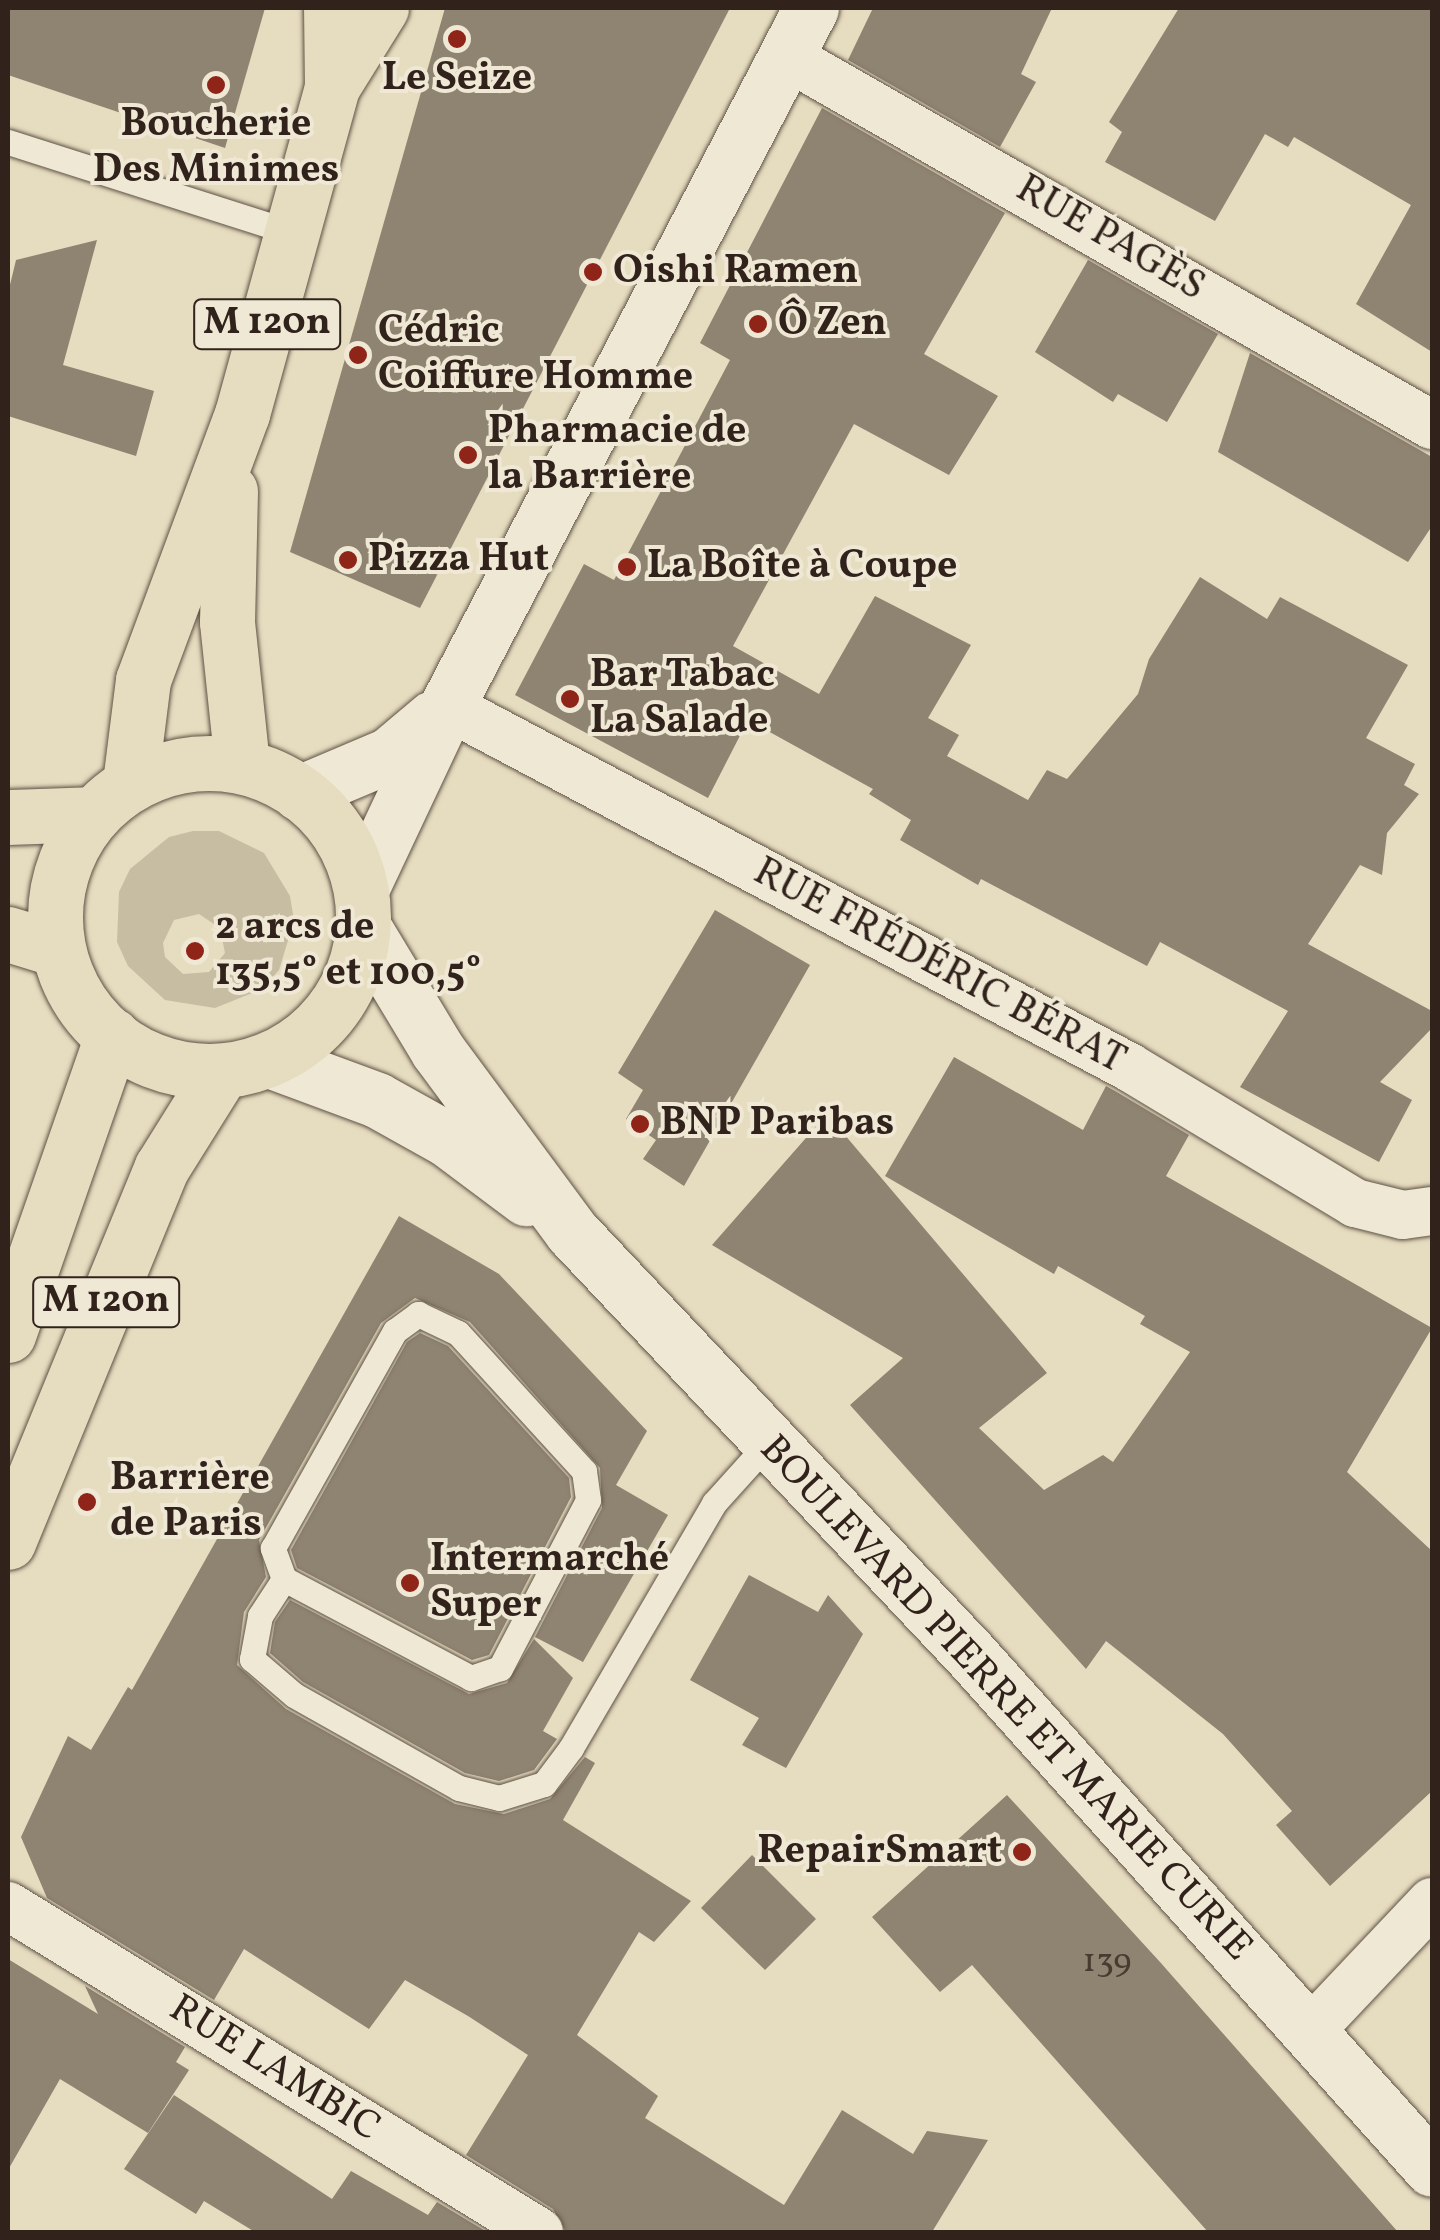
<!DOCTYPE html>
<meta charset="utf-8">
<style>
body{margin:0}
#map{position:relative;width:1440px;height:2240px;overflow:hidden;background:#e6dcbf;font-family:Vollkorn,serif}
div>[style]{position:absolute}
.green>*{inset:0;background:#c7bda3}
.building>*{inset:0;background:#8f8371}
.roads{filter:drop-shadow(0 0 2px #5e5145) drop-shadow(0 0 2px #5e5145)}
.service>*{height:25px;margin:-12.5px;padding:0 12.5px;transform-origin:12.5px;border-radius:12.5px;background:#efe8d5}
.minor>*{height:48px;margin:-24px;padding:0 24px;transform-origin:24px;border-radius:24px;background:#efe8d5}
.tertiary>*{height:55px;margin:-27.5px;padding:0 27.5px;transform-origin:27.5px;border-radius:27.5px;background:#efe8d5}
.secondary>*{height:55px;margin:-27.5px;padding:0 27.5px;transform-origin:27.5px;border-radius:27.5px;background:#efe8d5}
.primary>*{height:55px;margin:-27.5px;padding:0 27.5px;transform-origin:27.5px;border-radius:27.5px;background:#e6dcbf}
.primary>.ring{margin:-27.5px;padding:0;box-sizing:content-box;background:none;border:55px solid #e6dcbf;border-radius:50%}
.dots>*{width:28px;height:28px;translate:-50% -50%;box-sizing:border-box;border:5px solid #efe8d5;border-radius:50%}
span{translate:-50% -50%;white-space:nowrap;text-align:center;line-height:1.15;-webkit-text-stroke:8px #efe8d5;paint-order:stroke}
.number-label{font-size:35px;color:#483b31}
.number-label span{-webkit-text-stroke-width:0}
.shield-label span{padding:2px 8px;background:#efe8d5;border:2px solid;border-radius:8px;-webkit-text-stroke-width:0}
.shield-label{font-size:38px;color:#31231c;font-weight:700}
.poi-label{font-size:40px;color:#31231c;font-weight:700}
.left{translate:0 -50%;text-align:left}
.right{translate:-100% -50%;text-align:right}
.street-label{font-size:40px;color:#31231c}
.frame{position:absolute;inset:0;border:10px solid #31231c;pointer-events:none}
</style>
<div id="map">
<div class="green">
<i style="clip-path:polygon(evenodd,193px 831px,219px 831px,264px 853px,290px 896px,294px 921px,279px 970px,262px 989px,215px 1008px,165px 1000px,128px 966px,117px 942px,119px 892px,130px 869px,169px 837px,193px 831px,199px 914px,220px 928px,225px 953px,209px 972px,183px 974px,165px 957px,163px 943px,174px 920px,199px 914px)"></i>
</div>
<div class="building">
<i style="clip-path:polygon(8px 8px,265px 8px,225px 148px,8px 75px)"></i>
<i style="clip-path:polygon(445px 8px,730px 8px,420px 608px,290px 552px)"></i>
<i style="clip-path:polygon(873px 8px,1052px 8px,1021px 74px,1036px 82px,1000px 147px,848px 60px)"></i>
<i style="clip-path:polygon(1179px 8px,1432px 8px,1432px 352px,1356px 304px,1411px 205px,1294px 137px,1288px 147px,1265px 134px,1215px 221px,1105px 162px,1122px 132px,1109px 122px)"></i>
<i style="clip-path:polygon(822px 108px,1005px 213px,924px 354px,998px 396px,949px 475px,854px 424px,733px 646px,819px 694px,875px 596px,971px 645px,928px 718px,959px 735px,947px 756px,1028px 800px,1047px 770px,1067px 779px,1138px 694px,1149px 659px,1200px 577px,1267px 619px,1280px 597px,1408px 665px,1366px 738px,1415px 764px,1404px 785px,1419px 794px,1387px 833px,1382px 875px,1360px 865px,1308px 944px,1432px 1011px,1432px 1028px,1380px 1082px,1412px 1100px,1379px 1162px,1240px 1087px,1288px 1011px,1160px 942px,1147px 966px,981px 879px,978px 885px,900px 840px,911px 820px,869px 794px,873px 789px,748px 720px,708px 798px,515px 695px,584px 564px,614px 580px,730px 360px,700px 343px)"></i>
<i style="clip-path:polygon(97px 240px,63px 365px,154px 391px,136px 456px,8px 416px,8px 293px,16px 260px)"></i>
<i style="clip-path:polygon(1088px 260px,1218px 334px,1167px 422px,1118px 394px,1113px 402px,1035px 352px)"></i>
<i style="clip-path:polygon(1250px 353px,1432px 457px,1432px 526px,1408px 562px,1218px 452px)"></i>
<i style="clip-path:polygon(715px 910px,810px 965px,684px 1186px,643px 1159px,656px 1140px,626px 1119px,643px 1090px,618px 1073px)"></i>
<i style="clip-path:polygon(954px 1057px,1083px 1130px,1106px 1086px,1115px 1091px,1189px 1135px,1166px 1176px,1432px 1328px,1347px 1472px,1432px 1551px,1432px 1791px,1330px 1886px,1276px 1825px,1292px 1811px,1223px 1734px,1106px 1641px,1086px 1669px,850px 1405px,903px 1358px,712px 1245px,827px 1114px,1047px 1373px,979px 1428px,1044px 1490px,1103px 1455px,1113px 1462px,1190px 1352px,1140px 1324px,1145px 1316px,1058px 1266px,1054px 1274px,885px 1176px)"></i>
<i style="clip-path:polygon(399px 1216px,499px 1274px,647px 1431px,616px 1485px,668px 1515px,583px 1662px,535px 1637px,602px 1508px,600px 1468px,470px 1322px,415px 1298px,381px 1323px,259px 1540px,266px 1577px,244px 1612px,237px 1665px,286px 1709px,455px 1804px,504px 1814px,550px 1799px,585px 1757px,595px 1763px,563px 1820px,691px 1901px,654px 1942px,639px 1932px,577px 2035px,658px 2096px,645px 2118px,784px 2205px,842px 2110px,913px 2154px,927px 2131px,988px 2140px,932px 2232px,566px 2232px,553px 2209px,466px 2155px,528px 2055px,468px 2016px,405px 1980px,369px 2029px,244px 1949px,214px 2000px,47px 1898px,21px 1837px,68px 1736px,91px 1750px,128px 1687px,132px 1690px)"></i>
<i style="clip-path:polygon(420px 1333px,448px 1346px,569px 1478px,571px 1497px,489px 1655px,472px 1660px,297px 1568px,291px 1550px,407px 1342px)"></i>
<i style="clip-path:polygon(749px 1575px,818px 1612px,828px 1595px,863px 1634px,786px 1768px,742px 1745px,759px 1718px,690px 1680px)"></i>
<i style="clip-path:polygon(290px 1600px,469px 1694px,507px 1683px,534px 1639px,573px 1678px,543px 1731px,557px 1739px,534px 1770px,499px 1781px,465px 1773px,303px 1682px,270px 1653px,275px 1622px)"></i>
<i style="clip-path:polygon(1007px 1795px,1160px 1962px,1398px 2232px,1208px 2232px,972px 1965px,940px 1992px,872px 1917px)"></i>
<i style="clip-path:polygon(752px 1855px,816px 1919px,765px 1970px,701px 1908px)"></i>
<i style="clip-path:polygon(8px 1959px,98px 2014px,85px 1986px,185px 2047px,176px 2062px,189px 2070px,148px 2133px,60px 2079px,8px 2170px)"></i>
<i style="clip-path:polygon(174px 2095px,332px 2199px,351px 2171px,428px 2215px,437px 2202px,487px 2232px,255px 2232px,204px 2201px,196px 2214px,124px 2169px)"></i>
</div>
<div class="roads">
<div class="service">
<i style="left:8px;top:142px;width:299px;rotate:17.7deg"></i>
<i style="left:418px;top:1314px;width:44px;rotate:25.4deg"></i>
<i style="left:458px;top:1333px;width:187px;rotate:47.6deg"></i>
<i style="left:584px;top:1471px;width:29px;rotate:82deg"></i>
<i style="left:588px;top:1500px;width:190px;rotate:117.6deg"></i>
<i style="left:500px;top:1668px;width:31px;rotate:161deg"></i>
<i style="left:471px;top:1678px;width:212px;rotate:-152.1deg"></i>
<i style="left:284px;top:1579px;width:33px;rotate:-110deg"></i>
<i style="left:273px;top:1548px;width:249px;rotate:-60.7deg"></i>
<i style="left:395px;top:1331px;width:29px;rotate:-36deg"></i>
<i style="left:284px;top:1579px;width:44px;rotate:123deg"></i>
<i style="left:260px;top:1616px;width:44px;rotate:100.5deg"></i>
<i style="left:252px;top:1659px;width:55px;rotate:40.6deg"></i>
<i style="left:294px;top:1695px;width:189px;rotate:29.4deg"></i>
<i style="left:459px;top:1788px;width:41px;rotate:14deg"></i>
<i style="left:499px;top:1798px;width:47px;rotate:-17.3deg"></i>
<i style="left:544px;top:1784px;width:45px;rotate:-53.1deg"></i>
<i style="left:571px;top:1748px;width:284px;rotate:-59.7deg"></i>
<i style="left:714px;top:1503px;width:82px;rotate:-48deg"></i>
</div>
<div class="minor">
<i style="left:786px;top:56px;width:744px;rotate:29.74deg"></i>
<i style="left:447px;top:706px;width:772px;rotate:27.89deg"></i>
<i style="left:1129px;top:1067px;width:264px;rotate:31deg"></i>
<i style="left:1355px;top:1203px;width:49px;rotate:14deg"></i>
<i style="left:1403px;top:1215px;width:29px;rotate:-8deg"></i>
<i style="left:8px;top:1906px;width:623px;rotate:31.55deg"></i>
<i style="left:1309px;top:2032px;width:179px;rotate:-46.6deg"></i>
</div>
<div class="tertiary">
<i style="left:299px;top:793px;width:98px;rotate:-22.9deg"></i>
<i style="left:389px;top:755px;width:57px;rotate:-40.1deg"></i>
<i style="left:361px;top:889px;width:202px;rotate:-64.8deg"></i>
<i style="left:447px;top:706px;width:787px;rotate:-62.46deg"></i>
</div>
<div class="secondary">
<i style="left:365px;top:930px;width:141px;rotate:58.9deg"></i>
<i style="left:438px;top:1051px;width:225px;rotate:53.5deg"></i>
<i style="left:572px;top:1232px;width:581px;rotate:46.67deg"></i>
<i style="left:971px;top:1655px;width:690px;rotate:48.11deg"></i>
<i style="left:269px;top:1060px;width:115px;rotate:20.3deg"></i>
<i style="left:377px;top:1100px;width:80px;rotate:29.1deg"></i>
<i style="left:447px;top:1139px;width:99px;rotate:36.8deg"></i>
</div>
<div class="primary">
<i style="left:332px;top:87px;width:93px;rotate:-58.2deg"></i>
<i style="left:230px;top:491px;width:131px;rotate:91.3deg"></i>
<i style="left:227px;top:622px;width:144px;rotate:84deg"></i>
<i class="ring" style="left:55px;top:763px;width:253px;height:253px"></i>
<i style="left:130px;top:783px;width:104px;rotate:-82.8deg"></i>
<i style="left:143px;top:680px;width:284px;rotate:-69.6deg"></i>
<i style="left:242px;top:414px;width:339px;rotate:-74.6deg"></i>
<i style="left:332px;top:87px;width:79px;rotate:-90.7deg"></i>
<i style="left:8px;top:817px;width:84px;rotate:-2deg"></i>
<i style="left:8px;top:934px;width:51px;rotate:17deg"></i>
<i style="left:8px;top:1335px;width:317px;rotate:-70.8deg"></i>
<i style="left:8px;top:1542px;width:405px;rotate:-67.7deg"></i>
<i style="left:162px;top:1167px;width:113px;rotate:-58deg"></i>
</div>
</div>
<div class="dots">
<i style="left:457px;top:39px;background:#8f2418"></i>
<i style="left:216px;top:85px;background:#8f2418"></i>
<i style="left:593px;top:272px;background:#8f2418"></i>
<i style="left:758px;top:324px;background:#8f2418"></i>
<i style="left:358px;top:355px;background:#8f2418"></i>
<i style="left:468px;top:455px;background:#8f2418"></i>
<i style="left:348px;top:560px;background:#8f2418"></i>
<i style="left:627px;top:567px;background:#8f2418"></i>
<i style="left:570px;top:699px;background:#8f2418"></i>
<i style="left:195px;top:951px;background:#8f2418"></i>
<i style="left:640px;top:1124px;background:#8f2418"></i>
<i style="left:87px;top:1502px;background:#8f2418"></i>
<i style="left:410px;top:1583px;background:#8f2418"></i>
<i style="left:1022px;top:1852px;background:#8f2418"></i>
</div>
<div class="number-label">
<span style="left:1107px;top:1962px">139</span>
</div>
<div class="shield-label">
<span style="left:267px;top:324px">M 120n</span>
<span style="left:106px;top:1302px">M 120n</span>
</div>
<div class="poi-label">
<span style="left:457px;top:79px">Le Seize</span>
<span style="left:216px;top:148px">Boucherie<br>Des Minimes</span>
<span class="left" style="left:613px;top:272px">Oishi Ramen</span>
<span class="left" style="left:778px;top:324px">Ô Zen</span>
<span class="left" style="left:378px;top:355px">Cédric<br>Coiffure Homme</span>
<span class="left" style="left:488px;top:455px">Pharmacie de<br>la Barrière</span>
<span class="left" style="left:368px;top:560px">Pizza Hut</span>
<span class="left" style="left:647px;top:567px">La Boîte à Coupe</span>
<span class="left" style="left:590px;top:699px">Bar Tabac<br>La Salade</span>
<span class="left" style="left:215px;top:951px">2 arcs de<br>135,5° et 100,5°</span>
<span class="left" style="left:660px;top:1124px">BNP Paribas</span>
<span class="left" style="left:110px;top:1502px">Barrière<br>de Paris</span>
<span class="left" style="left:430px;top:1583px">Intermarché<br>Super</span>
<span class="right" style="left:1002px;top:1852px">RepairSmart</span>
</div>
<div class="street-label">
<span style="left:1110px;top:239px;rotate:30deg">RUE PAGÈS</span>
<span style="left:939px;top:967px;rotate:28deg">RUE FRÉDÉRIC BÉRAT</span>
<span style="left:1005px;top:1699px;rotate:47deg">BOULEVARD PIERRE ET MARIE CURIE</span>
<span style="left:274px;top:2069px;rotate:32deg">RUE LAMBIC</span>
</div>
<div class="frame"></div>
</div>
